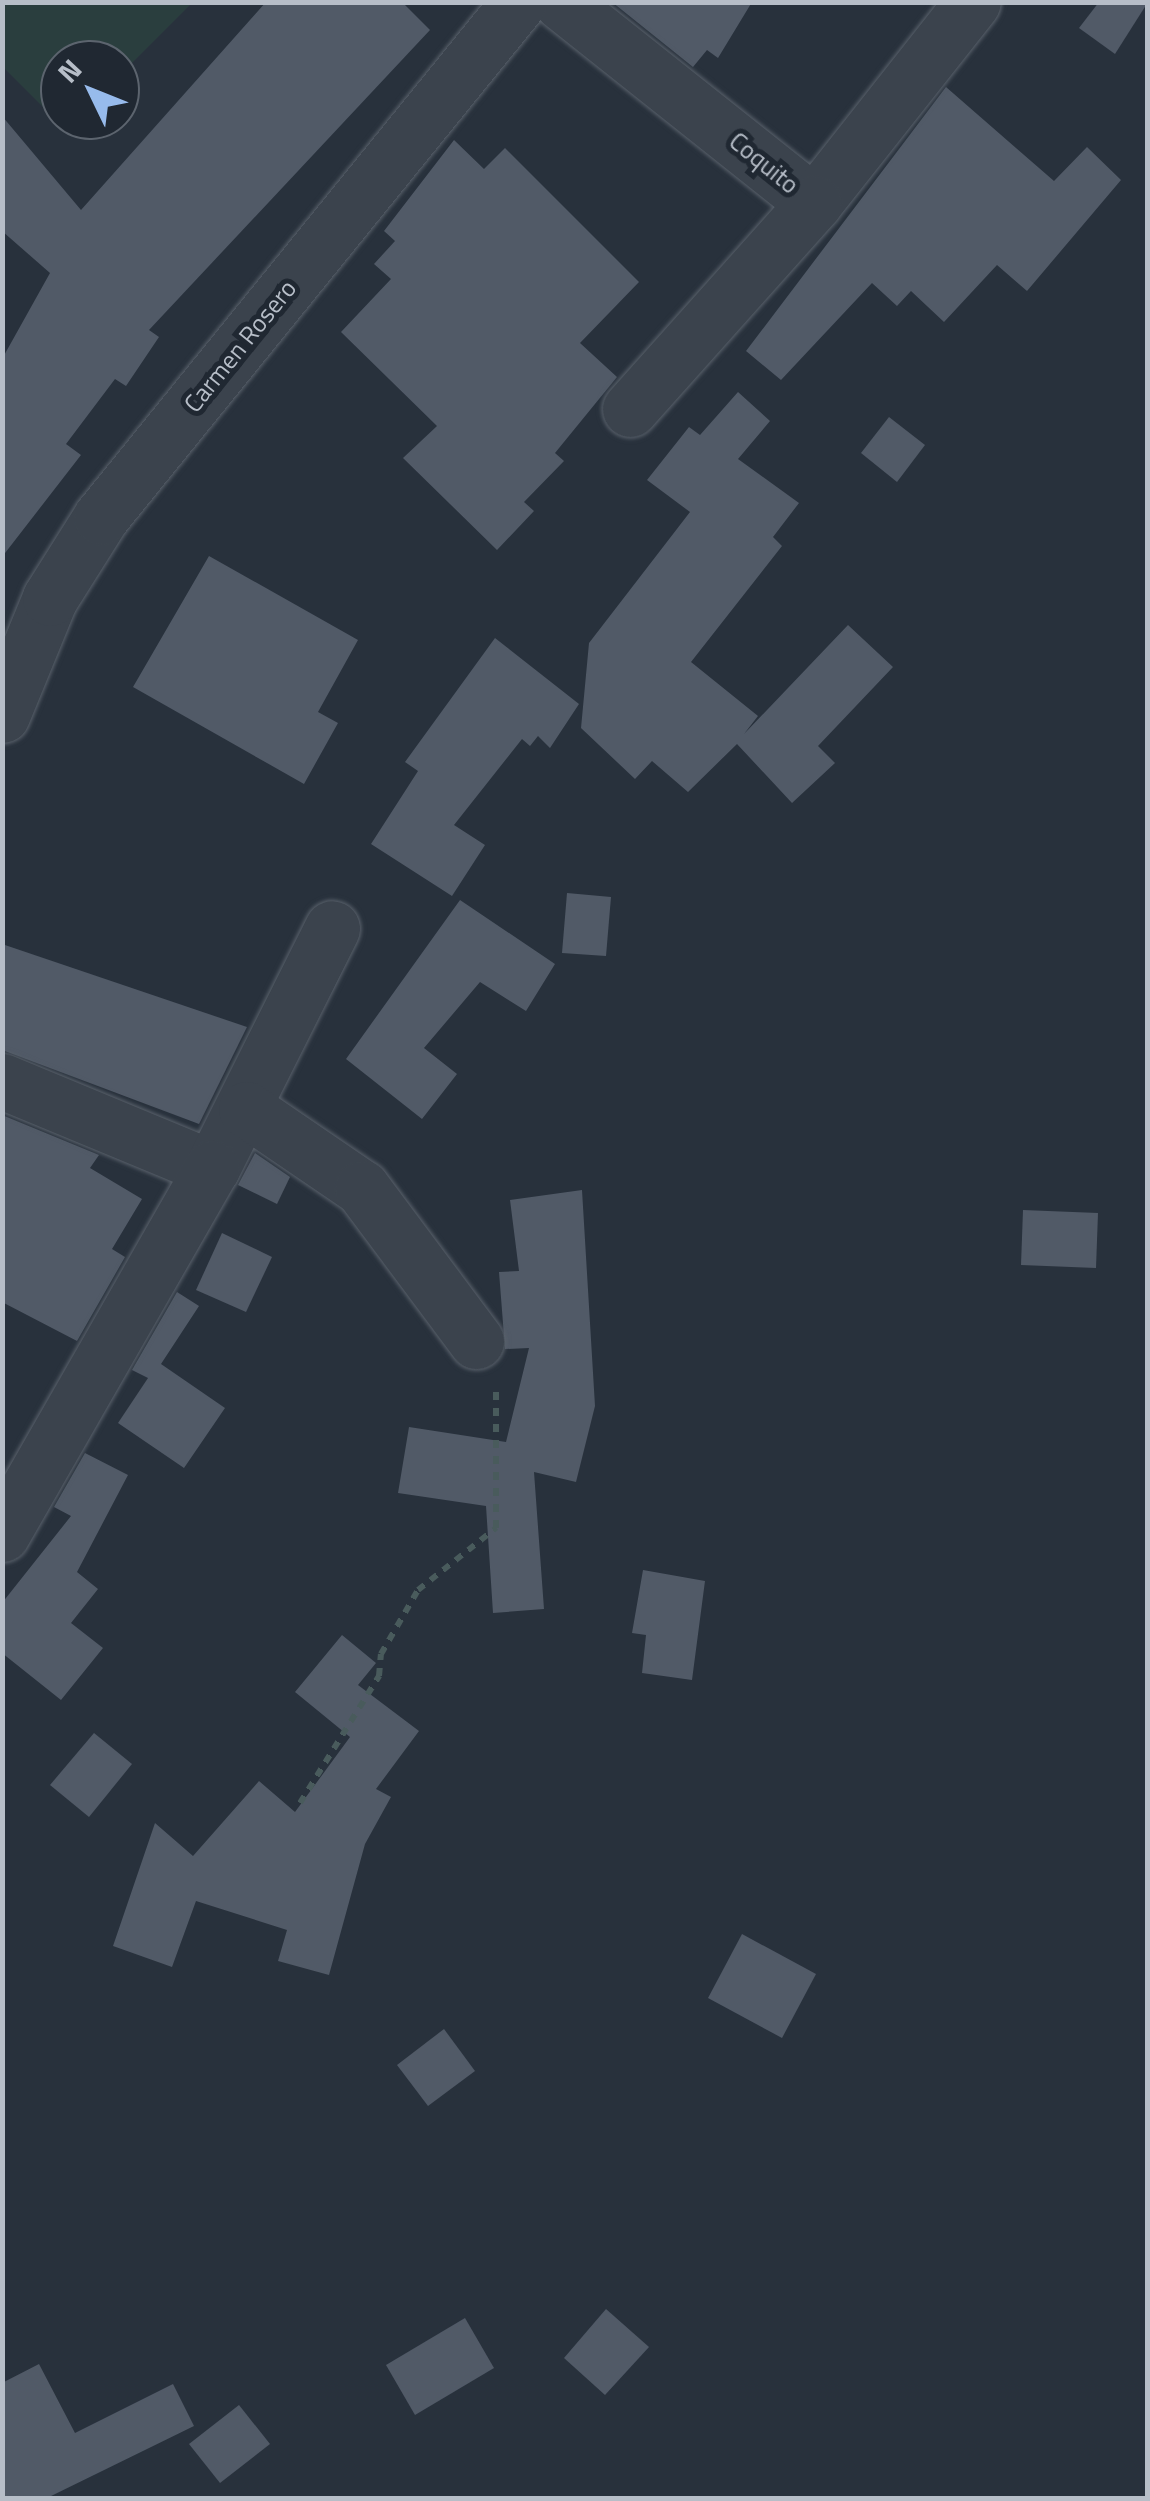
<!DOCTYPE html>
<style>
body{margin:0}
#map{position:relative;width:1150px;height:2501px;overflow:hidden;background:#28313c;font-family:"Titillium Web",sans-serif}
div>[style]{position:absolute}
.green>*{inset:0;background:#2a3e3e}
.building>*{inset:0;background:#515a67}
.path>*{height:6px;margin-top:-3px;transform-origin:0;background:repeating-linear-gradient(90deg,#495b5c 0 8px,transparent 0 16px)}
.roads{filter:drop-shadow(0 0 2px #59616b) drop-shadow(0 0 2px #59616b)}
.minor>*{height:55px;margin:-27.5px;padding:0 27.5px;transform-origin:27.5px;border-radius:27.5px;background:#3b434d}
span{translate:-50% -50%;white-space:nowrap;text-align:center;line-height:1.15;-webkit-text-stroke:10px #202832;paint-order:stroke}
.street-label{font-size:25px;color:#b7bec8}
.frame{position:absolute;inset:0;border:5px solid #b7bec8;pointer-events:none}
.north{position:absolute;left:40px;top:40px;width:100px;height:100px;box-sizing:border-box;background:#202832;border:2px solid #5c646e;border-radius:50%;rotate:313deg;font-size:28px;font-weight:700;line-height:40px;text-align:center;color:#b7bec8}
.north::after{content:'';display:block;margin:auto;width:35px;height:45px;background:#97bbec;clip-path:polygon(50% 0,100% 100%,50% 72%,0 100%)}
</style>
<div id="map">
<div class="green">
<i style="clip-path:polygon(2px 3px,3px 2px,192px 3px,120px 75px,120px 60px,60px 60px,60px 120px,75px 120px,66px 130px,3px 67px)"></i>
</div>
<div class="building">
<i style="clip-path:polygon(266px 2px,402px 2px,430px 30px,149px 330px,159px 337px,126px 386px,115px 379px,66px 444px,81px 455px,2px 557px,2px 359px,50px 273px,2px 231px,2px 116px,81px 210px)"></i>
<i style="clip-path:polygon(612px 2px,752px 2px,718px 58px,707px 50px,693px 67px)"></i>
<i style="clip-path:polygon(1099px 2px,1148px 2px,1115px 54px,1079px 28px)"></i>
<i style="clip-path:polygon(946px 87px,1054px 181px,1087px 147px,1121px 180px,1027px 291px,997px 265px,944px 322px,911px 291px,897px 306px,872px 283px,781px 380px,746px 351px)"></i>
<i style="clip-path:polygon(454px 140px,484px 169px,505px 148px,639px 282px,580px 343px,617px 377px,555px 453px,564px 461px,524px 502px,534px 511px,497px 550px,403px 458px,437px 426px,341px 332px,391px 279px,374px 264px,395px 241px,384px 231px)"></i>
<i style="clip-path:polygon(738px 392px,770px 421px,738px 459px,799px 503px,773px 537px,782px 546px,691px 662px,758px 716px,744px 734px,848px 625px,893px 667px,818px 746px,835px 763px,792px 803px,737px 744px,688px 792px,652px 761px,635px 779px,581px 728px,589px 643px,690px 512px,647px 480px,689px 427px,700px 435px)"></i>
<i style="clip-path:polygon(889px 417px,925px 445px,897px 482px,861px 453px)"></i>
<i style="clip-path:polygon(209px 556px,358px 640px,318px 712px,338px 723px,304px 784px,133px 687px)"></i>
<i style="clip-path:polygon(495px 638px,579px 704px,550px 748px,538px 736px,530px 746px,522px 739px,454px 825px,485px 845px,452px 896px,371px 844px,418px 771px,405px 762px)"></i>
<i style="clip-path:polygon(567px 893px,611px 897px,606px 956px,562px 953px)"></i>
<i style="clip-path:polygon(460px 900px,555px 964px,526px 1011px,480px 982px,424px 1048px,457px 1074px,422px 1119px,346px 1059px)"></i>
<i style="clip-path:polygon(2px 944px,247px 1027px,199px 1124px,2px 1050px)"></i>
<i style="clip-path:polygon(2px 1115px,99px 1155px,90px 1168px,142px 1199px,112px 1249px,125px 1257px,77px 1341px,2px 1302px)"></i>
<i style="clip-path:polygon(255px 1153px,290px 1177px,277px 1204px,238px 1185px)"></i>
<i style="clip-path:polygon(582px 1190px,595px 1406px,576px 1482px,534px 1472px,544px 1609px,493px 1613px,486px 1506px,398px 1493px,409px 1427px,506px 1442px,529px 1348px,505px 1349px,499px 1272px,519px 1271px,510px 1200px)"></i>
<i style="clip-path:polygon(1023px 1210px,1098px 1213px,1096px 1268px,1021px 1265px)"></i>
<i style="clip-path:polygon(222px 1233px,272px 1257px,246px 1312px,196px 1290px)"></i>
<i style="clip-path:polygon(177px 1292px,199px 1306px,161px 1364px,225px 1408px,184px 1468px,118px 1423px,148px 1378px,132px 1370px)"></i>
<i style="clip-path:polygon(85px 1453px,128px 1475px,77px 1572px,98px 1589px,71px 1623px,103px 1648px,61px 1700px,2px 1653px,2px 1603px,71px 1516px,54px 1507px)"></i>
<i style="clip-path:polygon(643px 1570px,705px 1581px,692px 1680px,642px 1673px,646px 1635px,632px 1633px)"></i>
<i style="clip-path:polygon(342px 1635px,376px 1663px,358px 1685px,419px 1731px,376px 1789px,391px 1797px,365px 1844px,329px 1975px,278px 1961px,287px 1930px,196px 1901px,172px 1967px,113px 1946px,155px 1823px,193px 1856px,259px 1781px,295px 1812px,350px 1737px,295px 1692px)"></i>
<i style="clip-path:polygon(94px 1733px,132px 1764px,89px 1817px,50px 1785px)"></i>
<i style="clip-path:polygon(742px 1934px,816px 1974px,782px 2038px,708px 1998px)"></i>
<i style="clip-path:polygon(444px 2029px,475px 2071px,428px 2106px,397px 2065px)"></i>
<i style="clip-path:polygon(606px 2309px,649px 2347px,605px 2395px,564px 2358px)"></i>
<i style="clip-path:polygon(465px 2318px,494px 2368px,415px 2415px,386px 2365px)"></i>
<i style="clip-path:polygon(39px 2364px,75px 2433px,173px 2384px,194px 2426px,47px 2498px,2px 2498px,2px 2383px)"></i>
<i style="clip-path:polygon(239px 2405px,270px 2444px,220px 2483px,189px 2444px)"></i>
</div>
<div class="path">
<i style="left:300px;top:1803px;width:150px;rotate:-58.1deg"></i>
<i style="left:379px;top:1676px;width:22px;rotate:-85deg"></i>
<i style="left:381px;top:1654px;width:74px;rotate:-60deg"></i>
<i style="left:418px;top:1590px;width:100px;rotate:-38.5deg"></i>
<i style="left:496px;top:1528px;width:139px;rotate:-90deg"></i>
</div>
<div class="roads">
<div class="minor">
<i style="left:561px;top:2px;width:323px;rotate:38.5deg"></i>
<i style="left:814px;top:203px;width:256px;rotate:-51.7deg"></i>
<i style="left:630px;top:409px;width:276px;rotate:-48.2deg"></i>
<i style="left:2px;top:715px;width:126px;rotate:-67.7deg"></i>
<i style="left:50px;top:598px;width:96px;rotate:-57.8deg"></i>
<i style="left:101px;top:517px;width:663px;rotate:-50.94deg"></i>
<i style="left:2px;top:1081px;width:227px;rotate:22.5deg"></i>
<i style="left:212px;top:1168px;width:268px;rotate:-63.4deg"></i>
<i style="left:246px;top:1109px;width:140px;rotate:34.3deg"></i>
<i style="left:362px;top:1188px;width:191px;rotate:53.3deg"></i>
<i style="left:2px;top:1534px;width:422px;rotate:-60.2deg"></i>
</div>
</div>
<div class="street-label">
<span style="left:764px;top:163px;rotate:39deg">Coquito</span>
<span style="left:240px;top:346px;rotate:-51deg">Carmen Rosero</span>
</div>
<div class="frame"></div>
<div class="north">N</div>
</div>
